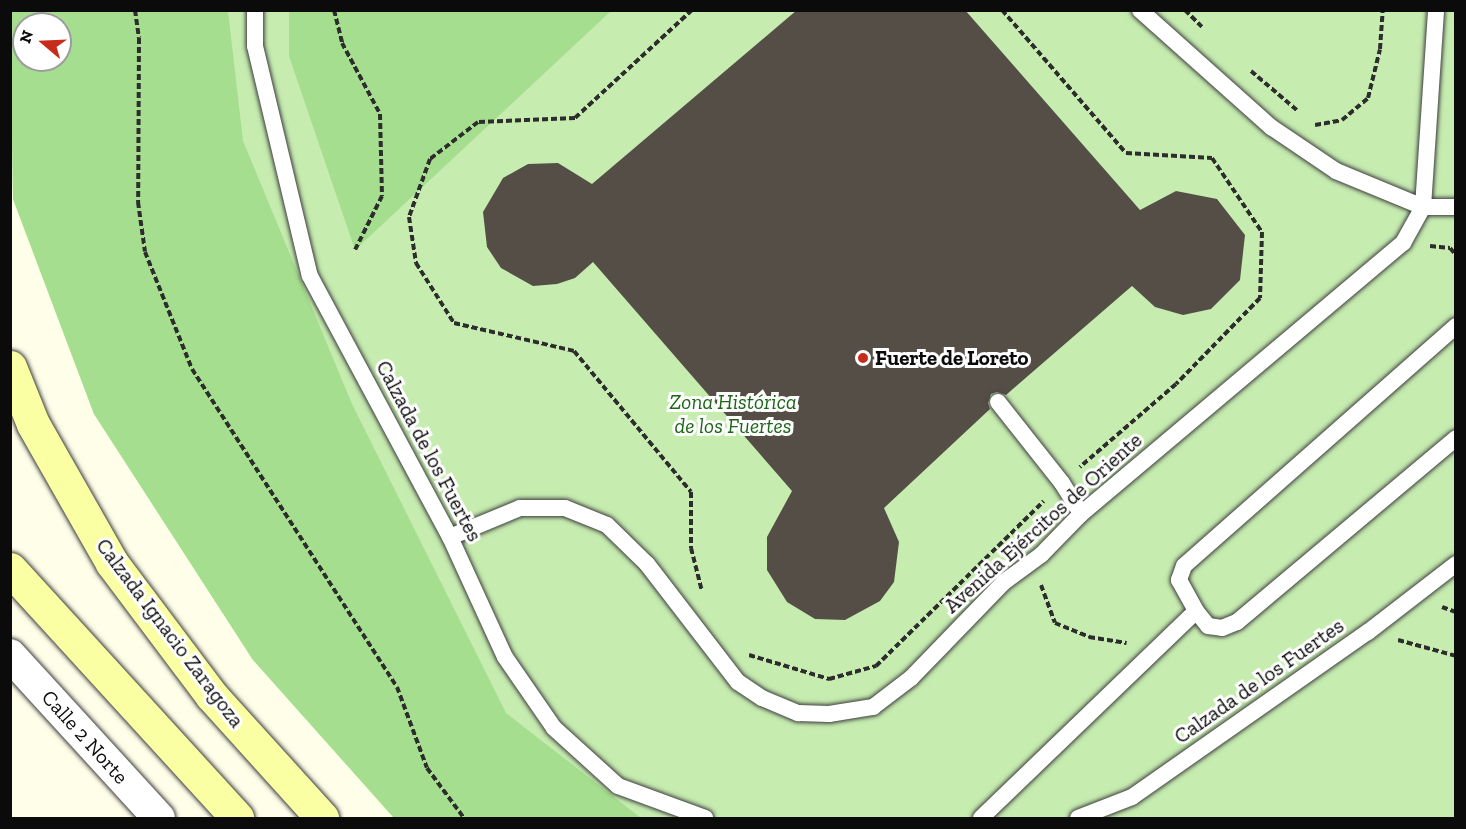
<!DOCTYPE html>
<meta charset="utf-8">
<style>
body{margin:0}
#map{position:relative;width:1466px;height:829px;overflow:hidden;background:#fffee9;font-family:"Zilla Slab",serif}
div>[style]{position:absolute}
.green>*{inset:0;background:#c6ecb0}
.forest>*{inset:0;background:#a5de8e}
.building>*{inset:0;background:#554e47}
.path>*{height:4px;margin-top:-2px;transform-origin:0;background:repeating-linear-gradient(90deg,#2d2d2d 0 6px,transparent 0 9px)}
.roads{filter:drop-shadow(0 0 2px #3e3e3e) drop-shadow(0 0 2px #3e3e3e)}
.lane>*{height:16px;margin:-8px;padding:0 8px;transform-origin:8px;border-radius:8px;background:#fff}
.street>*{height:32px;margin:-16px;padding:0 16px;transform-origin:16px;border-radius:16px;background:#fff}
.secondary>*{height:33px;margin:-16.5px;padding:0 16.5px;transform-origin:16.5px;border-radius:16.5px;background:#faffa4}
.dots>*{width:16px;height:16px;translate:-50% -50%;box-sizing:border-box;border:3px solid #fff;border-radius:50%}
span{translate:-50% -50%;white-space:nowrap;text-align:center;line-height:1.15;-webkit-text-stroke:6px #fff;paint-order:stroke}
.poi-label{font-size:21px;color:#0b0b0b;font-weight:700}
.left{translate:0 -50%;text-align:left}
.park-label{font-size:21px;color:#1b6717;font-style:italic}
.street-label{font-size:21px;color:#0b0b0b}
.frame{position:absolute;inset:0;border:12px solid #0b0b0b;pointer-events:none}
.north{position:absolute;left:12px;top:12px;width:60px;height:60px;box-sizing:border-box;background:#fff;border:2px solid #9d9d9d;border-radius:50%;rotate:289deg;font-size:16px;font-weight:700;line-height:24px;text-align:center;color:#0b0b0b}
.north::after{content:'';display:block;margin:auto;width:21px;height:27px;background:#c62c19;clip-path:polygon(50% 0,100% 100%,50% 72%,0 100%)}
</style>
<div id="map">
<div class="green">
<i style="clip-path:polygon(evenodd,10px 11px,1455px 11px,1455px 818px,394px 818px,253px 660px,94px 414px,13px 199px,10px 11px,24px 24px,60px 24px,60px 60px,24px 60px,24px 24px)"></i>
</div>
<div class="forest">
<i style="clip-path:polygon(evenodd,10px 11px,228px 11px,243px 141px,352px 404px,506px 713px,641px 818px,394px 818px,253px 660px,94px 414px,13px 199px,10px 11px,24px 24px,60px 24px,60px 60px,24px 60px,24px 24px)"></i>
<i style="clip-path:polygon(289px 11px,289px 10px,611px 11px,355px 250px,289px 56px)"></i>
</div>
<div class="building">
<i style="clip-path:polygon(797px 10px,965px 10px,1140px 210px,1176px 191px,1217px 199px,1245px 235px,1240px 280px,1211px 309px,1183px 315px,1155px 307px,1132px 286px,1006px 395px,997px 392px,991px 394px,988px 403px,990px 409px,884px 508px,899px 542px,894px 582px,880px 601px,845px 620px,815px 619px,787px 602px,767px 570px,767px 537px,792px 491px,593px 262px,575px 278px,557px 284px,533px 286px,501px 268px,487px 247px,483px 212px,503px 178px,528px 164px,558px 163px,592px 184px)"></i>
</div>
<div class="path">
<i style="left:135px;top:10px;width:28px;rotate:82deg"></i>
<i style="left:139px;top:38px;width:164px;rotate:90.3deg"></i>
<i style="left:138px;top:202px;width:50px;rotate:82deg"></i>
<i style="left:145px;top:252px;width:126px;rotate:68.1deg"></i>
<i style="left:192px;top:369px;width:378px;rotate:57.2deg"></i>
<i style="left:397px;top:687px;width:86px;rotate:69.7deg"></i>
<i style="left:427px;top:768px;width:62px;rotate:53.5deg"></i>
<i style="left:334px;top:10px;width:34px;rotate:76deg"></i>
<i style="left:342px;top:43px;width:81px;rotate:61.8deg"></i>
<i style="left:380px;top:114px;width:82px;rotate:88.6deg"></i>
<i style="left:382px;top:196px;width:60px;rotate:116.6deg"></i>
<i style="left:692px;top:10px;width:159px;rotate:137.3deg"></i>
<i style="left:575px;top:118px;width:97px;rotate:177.6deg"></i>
<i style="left:478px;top:122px;width:61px;rotate:142.4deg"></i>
<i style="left:430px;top:159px;width:62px;rotate:109.9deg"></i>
<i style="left:409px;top:217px;width:47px;rotate:81.3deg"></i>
<i style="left:416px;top:263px;width:71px;rotate:57.7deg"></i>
<i style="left:454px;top:323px;width:123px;rotate:13.1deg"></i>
<i style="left:574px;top:351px;width:183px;rotate:50.3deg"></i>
<i style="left:691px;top:492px;width:56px;rotate:90deg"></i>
<i style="left:691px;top:548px;width:44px;rotate:75.7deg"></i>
<i style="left:1002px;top:10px;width:189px;rotate:49.1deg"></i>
<i style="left:1126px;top:153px;width:86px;rotate:3.3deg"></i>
<i style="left:1212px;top:158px;width:89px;rotate:56deg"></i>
<i style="left:1262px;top:232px;width:66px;rotate:91.7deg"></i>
<i style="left:1260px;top:298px;width:120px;rotate:134.3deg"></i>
<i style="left:1176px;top:384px;width:127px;rotate:139.2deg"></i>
<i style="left:1185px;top:10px;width:25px;rotate:45deg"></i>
<i style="left:1251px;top:71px;width:62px;rotate:40.4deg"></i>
<i style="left:1315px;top:125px;width:27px;rotate:-10deg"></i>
<i style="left:1342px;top:120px;width:34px;rotate:-40deg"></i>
<i style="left:1368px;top:98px;width:50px;rotate:-76.2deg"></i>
<i style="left:1380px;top:49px;width:39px;rotate:-86deg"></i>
<i style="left:1430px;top:246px;width:20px;rotate:6deg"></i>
<i style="left:1450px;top:248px;width:9px;rotate:49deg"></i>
<i style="left:1041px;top:585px;width:40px;rotate:69.8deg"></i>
<i style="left:1055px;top:623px;width:37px;rotate:22deg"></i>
<i style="left:1089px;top:637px;width:38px;rotate:9deg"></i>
<i style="left:1442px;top:607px;width:15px;rotate:20deg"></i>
<i style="left:1398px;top:640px;width:60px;rotate:15.4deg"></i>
<i style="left:749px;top:655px;width:84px;rotate:16.7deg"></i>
<i style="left:829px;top:679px;width:49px;rotate:-15.5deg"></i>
<i style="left:876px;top:666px;width:235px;rotate:-44.5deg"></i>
</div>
<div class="roads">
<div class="lane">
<i style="left:255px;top:10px;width:36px;rotate:90deg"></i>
<i style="left:255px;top:46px;width:236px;rotate:76.6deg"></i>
<i style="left:310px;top:276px;width:296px;rotate:61.8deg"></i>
<i style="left:450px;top:537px;width:132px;rotate:65.4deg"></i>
<i style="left:505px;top:657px;width:86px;rotate:55.4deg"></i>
<i style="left:554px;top:728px;width:86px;rotate:42.2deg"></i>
<i style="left:618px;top:786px;width:93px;rotate:20.2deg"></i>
<i style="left:1140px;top:10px;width:176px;rotate:41.8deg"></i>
<i style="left:1271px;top:127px;width:78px;rotate:34.1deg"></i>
<i style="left:1336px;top:171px;width:94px;rotate:22.5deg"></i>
<i style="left:1423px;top:207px;width:33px"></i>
<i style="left:1456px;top:326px;width:363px;rotate:138.6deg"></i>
<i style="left:1184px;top:566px;width:15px;rotate:110deg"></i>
<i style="left:1179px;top:580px;width:35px;rotate:61deg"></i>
<i style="left:1196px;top:611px;width:19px;rotate:51deg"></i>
<i style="left:1208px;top:626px;width:14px;rotate:8deg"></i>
<i style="left:1222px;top:628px;width:16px;rotate:-22deg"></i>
<i style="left:1237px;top:622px;width:286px;rotate:-40deg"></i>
<i style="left:998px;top:402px;width:103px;rotate:51.7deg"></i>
<i style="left:1062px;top:483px;width:36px;rotate:58deg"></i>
<i style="left:450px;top:537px;width:76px;rotate:-22.5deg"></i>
<i style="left:520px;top:508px;width:45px"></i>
<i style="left:565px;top:508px;width:45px;rotate:22deg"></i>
<i style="left:607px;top:525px;width:56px;rotate:44.3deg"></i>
<i style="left:647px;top:564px;width:149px;rotate:52.4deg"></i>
<i style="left:738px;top:682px;width:29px;rotate:34deg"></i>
<i style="left:762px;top:698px;width:39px;rotate:23deg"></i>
<i style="left:798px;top:713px;width:31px;rotate:2deg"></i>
<i style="left:829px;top:714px;width:45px;rotate:-9deg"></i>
<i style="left:873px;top:707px;width:48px;rotate:-37.3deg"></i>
<i style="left:911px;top:678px;width:134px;rotate:-45.9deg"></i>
<i style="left:1004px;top:582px;width:46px;rotate:-36.1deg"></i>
<i style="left:1041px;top:555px;width:57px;rotate:-45.7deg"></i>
<i style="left:1081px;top:514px;width:421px;rotate:-40.1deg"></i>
<i style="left:1403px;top:243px;width:41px;rotate:-60.9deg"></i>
<i style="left:1423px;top:207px;width:197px;rotate:-86.2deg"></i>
<i style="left:981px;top:818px;width:298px;rotate:-43.9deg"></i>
<i style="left:1078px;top:818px;width:58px;rotate:-21.3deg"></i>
<i style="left:1132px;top:797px;width:288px;rotate:-35deg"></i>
<i style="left:1368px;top:632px;width:111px;rotate:-37.7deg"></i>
</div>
<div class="street">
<i style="left:10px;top:655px;width:221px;rotate:47.6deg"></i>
</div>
<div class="secondary">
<i style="left:10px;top:367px;width:61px;rotate:68deg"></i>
<i style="left:33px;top:424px;width:160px;rotate:60.4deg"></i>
<i style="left:112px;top:563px;width:165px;rotate:53.1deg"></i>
<i style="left:211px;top:695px;width:166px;rotate:47.9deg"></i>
<i style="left:10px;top:569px;width:337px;rotate:47.6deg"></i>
</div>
</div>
<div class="dots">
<i style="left:863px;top:358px;background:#c62c19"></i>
</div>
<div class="poi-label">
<span class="left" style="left:875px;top:358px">Fuerte de Loreto</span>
</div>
<div class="park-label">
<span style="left:733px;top:414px">Zona Histórica<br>de los Fuertes</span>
</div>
<div class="street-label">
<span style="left:429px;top:451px;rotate:62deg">Calzada de los Fuertes</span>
<span style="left:1043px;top:523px;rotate:-42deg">Avenida Ejércitos de Oriente</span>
<span style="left:170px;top:633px;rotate:53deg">Calzada Ignacio Zaragoza</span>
<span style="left:1259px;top:681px;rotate:-35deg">Calzada de los Fuertes</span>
<span style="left:85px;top:737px;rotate:48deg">Calle 2 Norte</span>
</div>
<div class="frame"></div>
<div class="north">N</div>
</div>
